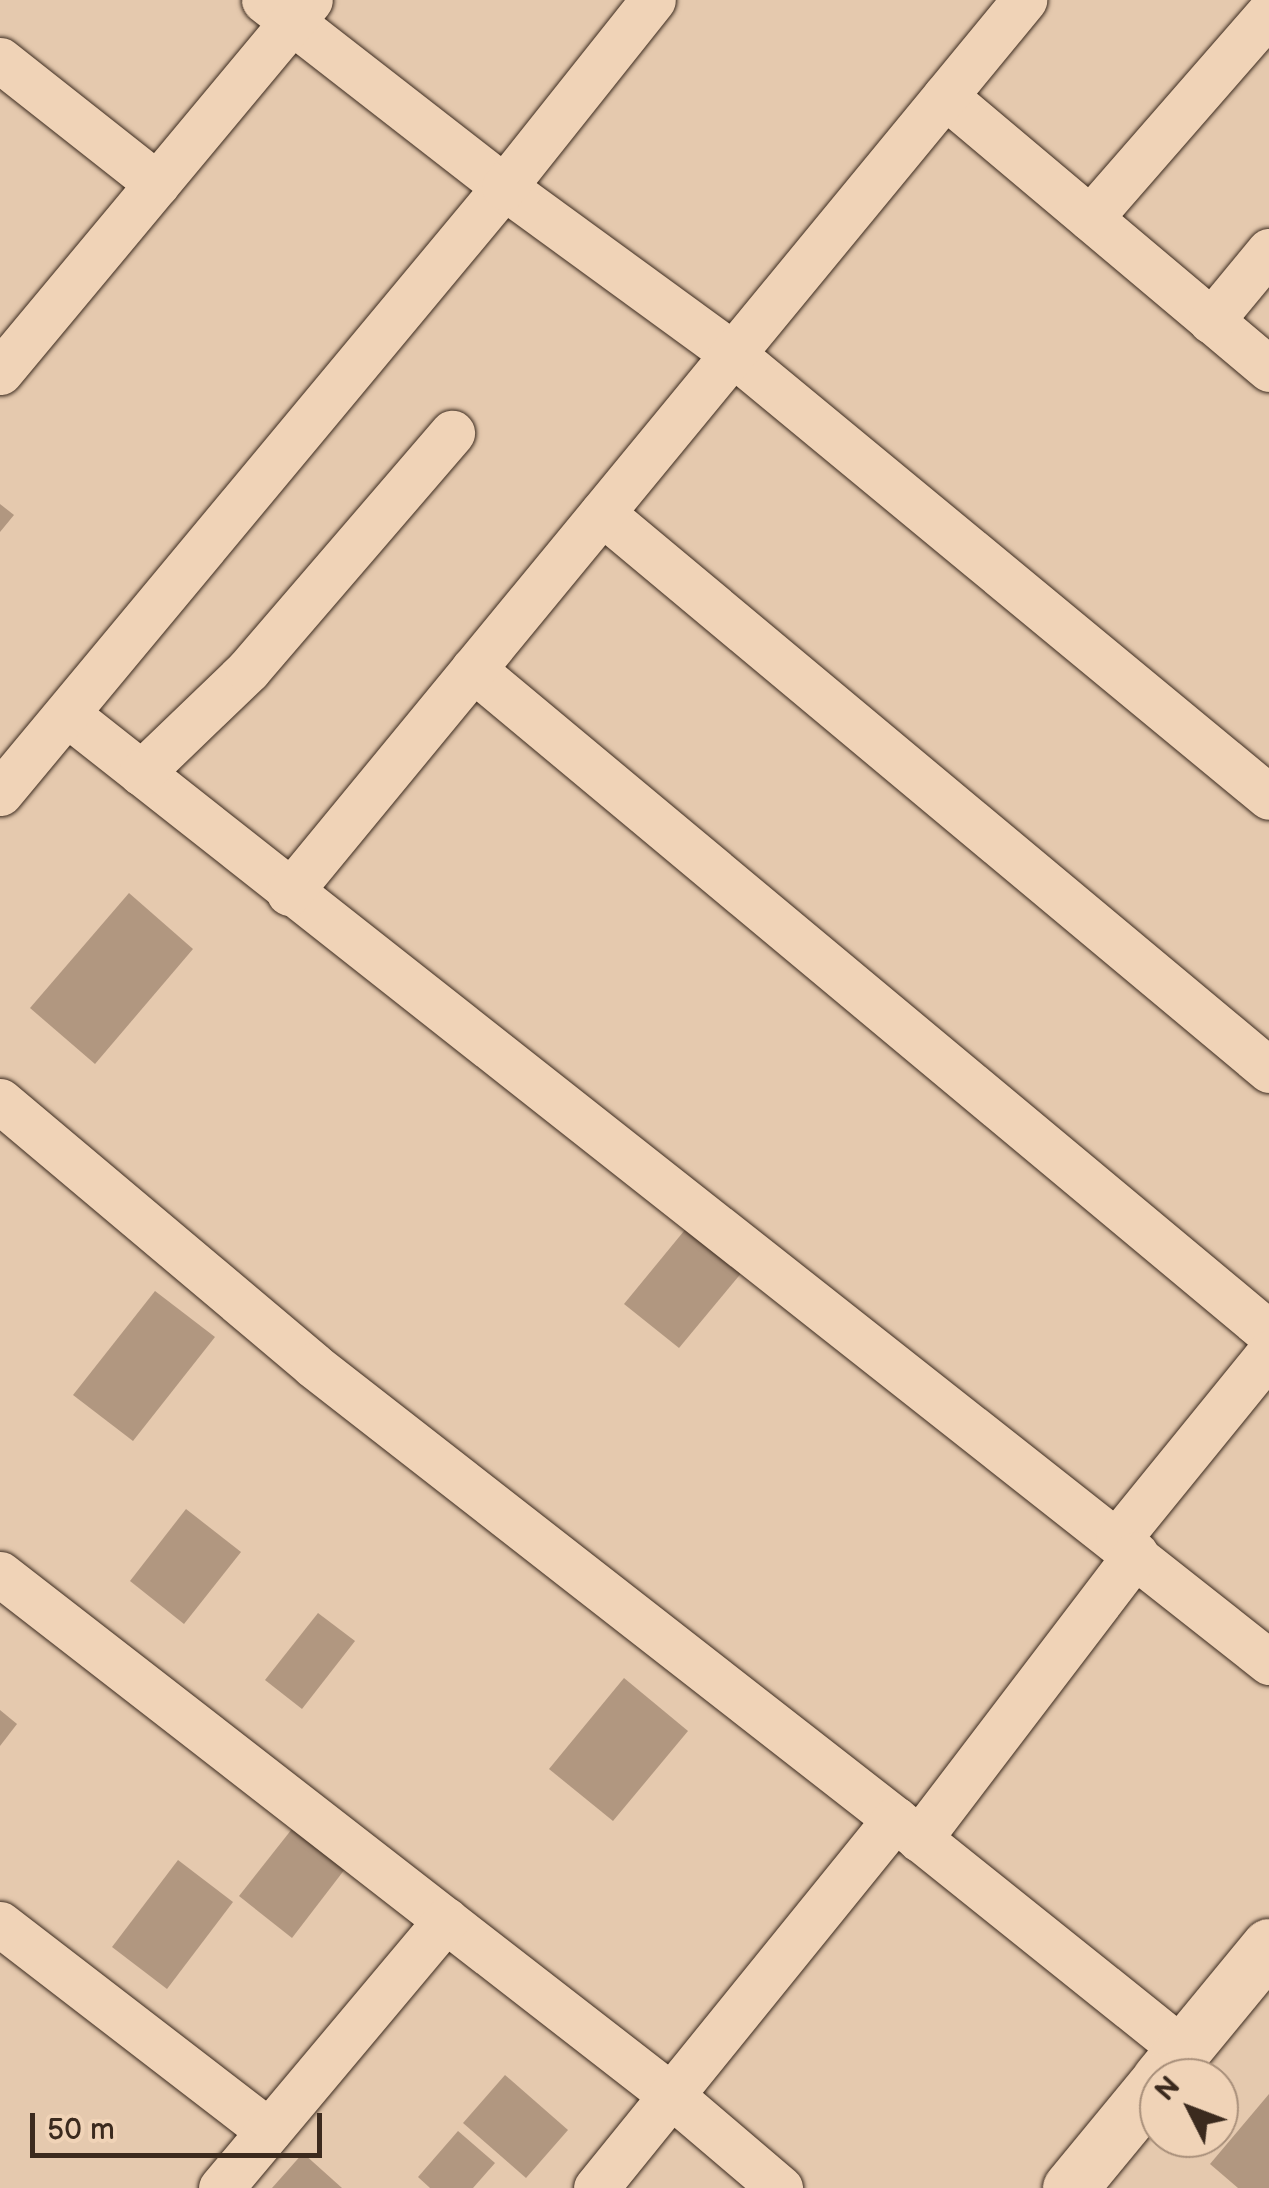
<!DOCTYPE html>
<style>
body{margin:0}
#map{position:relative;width:1269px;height:2188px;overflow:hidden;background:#e5c9ae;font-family:"Balsamiq Sans",sans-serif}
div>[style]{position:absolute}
.building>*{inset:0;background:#b19780}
.roads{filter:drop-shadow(0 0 2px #3b2a1e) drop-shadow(0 0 2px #3b2a1e)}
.minor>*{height:45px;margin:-22.5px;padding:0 22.5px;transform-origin:22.5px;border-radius:22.5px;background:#f0d3b7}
.tertiary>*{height:55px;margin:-27.5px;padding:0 27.5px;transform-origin:27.5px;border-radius:27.5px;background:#f0d3b7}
span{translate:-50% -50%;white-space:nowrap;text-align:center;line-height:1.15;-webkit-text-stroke:9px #f0d3b7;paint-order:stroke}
.north{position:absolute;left:1139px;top:2058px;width:100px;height:100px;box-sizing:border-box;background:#f0d3b7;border:2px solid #a88f7a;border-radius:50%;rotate:312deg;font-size:28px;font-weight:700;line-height:40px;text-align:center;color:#3b2a1e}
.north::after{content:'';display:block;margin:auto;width:35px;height:45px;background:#3b2a1e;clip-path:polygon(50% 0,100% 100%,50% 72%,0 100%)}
.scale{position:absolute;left:30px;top:2113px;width:292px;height:45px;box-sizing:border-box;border:5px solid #3b2a1e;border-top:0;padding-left:12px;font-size:30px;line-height:35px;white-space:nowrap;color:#3b2a1e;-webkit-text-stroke:8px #f0d3b7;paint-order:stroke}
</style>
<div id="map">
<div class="building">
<i style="clip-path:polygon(0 504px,14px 515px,0 532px)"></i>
<i style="clip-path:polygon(129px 893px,193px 949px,95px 1064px,30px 1008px)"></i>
<i style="clip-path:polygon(693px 1220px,748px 1265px,679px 1348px,624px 1304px)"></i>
<i style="clip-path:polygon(155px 1291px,215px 1337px,133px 1441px,73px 1395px)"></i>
<i style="clip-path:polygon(186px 1509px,241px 1552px,184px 1624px,130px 1581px)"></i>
<i style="clip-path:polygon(318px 1613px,355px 1641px,302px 1709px,265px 1680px)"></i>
<i style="clip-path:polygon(624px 1678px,688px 1731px,613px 1821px,549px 1769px)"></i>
<i style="clip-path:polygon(0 1710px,17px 1724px,0 1746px)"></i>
<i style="clip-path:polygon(303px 1815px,355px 1856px,292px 1938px,239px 1896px)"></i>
<i style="clip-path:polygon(178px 1860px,233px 1902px,167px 1989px,112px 1947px)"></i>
<i style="clip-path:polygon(505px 2075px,568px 2130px,526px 2178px,463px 2123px)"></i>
<i style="clip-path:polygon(1269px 2094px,1269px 2188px,1238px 2188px,1210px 2164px)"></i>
<i style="clip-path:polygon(458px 2131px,495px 2163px,473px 2188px,430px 2188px,418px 2177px)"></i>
<i style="clip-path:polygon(303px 2153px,342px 2188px,272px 2188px)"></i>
</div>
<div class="roads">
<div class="minor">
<i style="left:264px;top:0;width:304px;rotate:37.9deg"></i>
<i style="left:504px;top:187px;width:283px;rotate:36.1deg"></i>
<i style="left:733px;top:354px;width:695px;rotate:39.57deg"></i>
<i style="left:0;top:60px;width:200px;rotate:38.3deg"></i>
<i style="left:945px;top:96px;width:424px;rotate:40.1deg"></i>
<i style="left:1090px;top:218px;width:272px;rotate:-48.9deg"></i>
<i style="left:1211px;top:321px;width:91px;rotate:-50.4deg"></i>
<i style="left:0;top:372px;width:484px;rotate:-50.2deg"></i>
<i style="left:602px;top:513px;width:869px;rotate:39.86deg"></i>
<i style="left:473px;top:669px;width:1037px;rotate:39.83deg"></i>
<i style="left:67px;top:714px;width:1531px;rotate:38.26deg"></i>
<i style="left:141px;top:773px;width:149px;rotate:-43.9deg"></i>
<i style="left:248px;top:670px;width:313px;rotate:-49.3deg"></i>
<i style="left:0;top:793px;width:788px;rotate:-50.25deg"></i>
<i style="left:504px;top:187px;width:239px;rotate:-51.5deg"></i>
<i style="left:289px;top:893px;width:1157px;rotate:-50.54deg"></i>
<i style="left:0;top:1101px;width:409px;rotate:40.1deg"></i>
<i style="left:313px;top:1365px;width:738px;rotate:37.96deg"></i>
<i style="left:895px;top:1819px;width:369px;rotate:38.7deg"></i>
<i style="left:1118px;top:1539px;width:240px;rotate:-50.9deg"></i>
<i style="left:0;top:1574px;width:851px;rotate:37.84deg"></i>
<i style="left:672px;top:2096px;width:142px;rotate:40.4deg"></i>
<i style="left:919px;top:1839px;width:358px;rotate:-52.7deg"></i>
<i style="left:0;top:1924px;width:339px;rotate:37.6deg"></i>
<i style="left:221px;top:2188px;width:350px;rotate:-50deg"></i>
<i style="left:596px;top:2188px;width:475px;rotate:-51deg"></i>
</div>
<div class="tertiary">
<i style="left:1160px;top:2078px;width:171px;rotate:-50.5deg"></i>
<i style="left:1070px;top:2188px;width:140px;rotate:-50.5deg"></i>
</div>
</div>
<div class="north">N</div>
<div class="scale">50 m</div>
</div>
